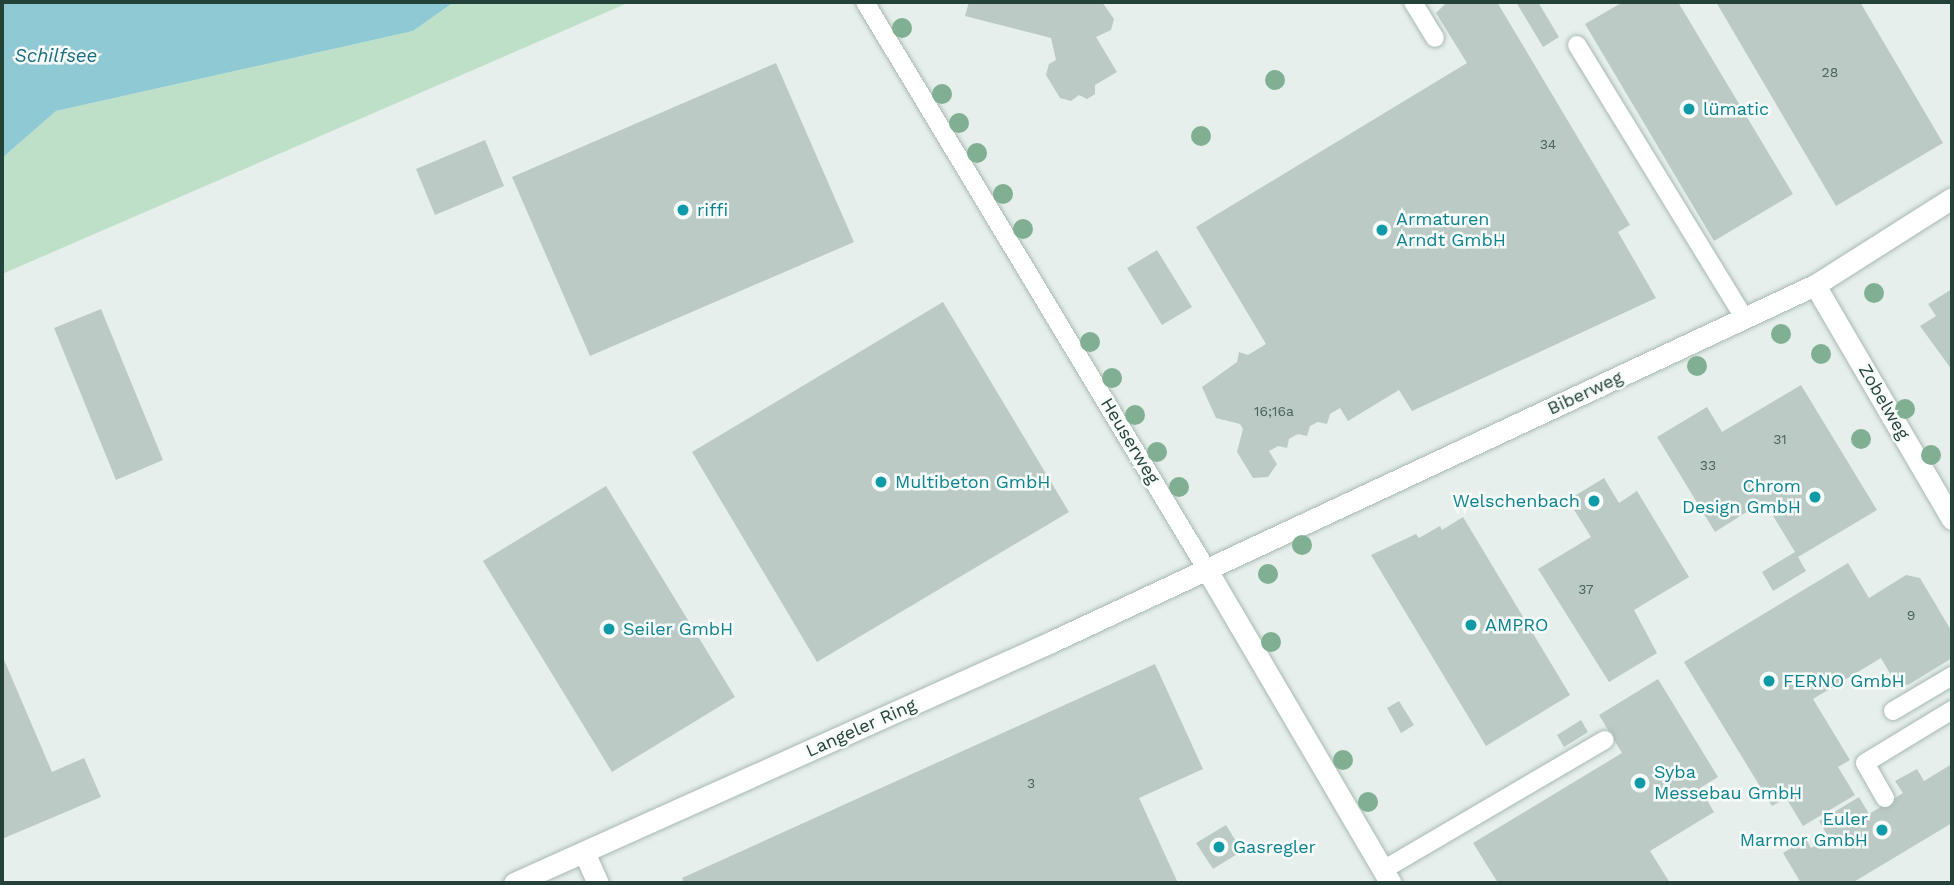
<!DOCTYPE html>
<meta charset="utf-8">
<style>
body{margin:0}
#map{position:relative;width:1954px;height:885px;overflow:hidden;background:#e6efeb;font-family:"Work Sans",sans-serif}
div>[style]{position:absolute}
.green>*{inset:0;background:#bfe0c8}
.water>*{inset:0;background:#8ec9d4}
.building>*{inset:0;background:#bbcac4}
.roads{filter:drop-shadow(0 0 2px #a8b8b2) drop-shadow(0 0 2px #a8b8b2)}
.lane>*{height:18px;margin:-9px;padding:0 9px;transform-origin:9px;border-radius:9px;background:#fff}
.street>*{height:21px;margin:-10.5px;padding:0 10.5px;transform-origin:10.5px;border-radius:10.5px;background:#fff}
.trees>*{width:20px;height:20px;margin:-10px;border-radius:50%;background:#80af93}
.dots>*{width:19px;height:19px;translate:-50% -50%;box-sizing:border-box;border:4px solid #f7fbf9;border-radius:50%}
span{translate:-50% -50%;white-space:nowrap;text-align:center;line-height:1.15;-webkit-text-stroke:5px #f7fbf9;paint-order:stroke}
.number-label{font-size:14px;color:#4a645c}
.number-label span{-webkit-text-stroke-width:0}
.culture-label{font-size:18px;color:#0d838f}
.left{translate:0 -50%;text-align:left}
.right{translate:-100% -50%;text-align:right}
.street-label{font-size:18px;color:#24423a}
.water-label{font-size:19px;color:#1c6f80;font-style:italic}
.frame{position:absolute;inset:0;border:4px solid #24423a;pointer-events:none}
</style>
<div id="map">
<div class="green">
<i style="clip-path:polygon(454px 2px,630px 2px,2px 274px,2px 158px,56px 111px,413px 31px)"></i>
</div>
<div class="water">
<i style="clip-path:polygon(2px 2px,454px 2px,413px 31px,56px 111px,2px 158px)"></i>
</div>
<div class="building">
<i style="clip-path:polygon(969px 2px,1102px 2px,1114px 19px,1111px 30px,1096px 37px,1117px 72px,1095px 85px,1095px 94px,1087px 99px,1079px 95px,1071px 101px,1060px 98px,1046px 75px,1049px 64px,1056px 60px,1051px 38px,965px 16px)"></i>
<i style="clip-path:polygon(1447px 2px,1497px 2px,1630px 225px,1618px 232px,1656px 298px,1412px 411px,1399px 390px,1348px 421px,1340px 408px,1330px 414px,1327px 424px,1318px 422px,1310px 426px,1307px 436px,1298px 434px,1289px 439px,1287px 448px,1278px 446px,1269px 451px,1277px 464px,1268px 477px,1253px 478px,1237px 452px,1243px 429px,1240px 424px,1216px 418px,1202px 387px,1237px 362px,1239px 352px,1248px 355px,1266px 344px,1196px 227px,1467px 63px,1436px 13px)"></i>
<i style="clip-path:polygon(1516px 2px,1538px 2px,1559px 37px,1543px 47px)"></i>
<i style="clip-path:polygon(1623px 2px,1678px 2px,1793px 194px,1714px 241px,1585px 24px)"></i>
<i style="clip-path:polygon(1716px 2px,1860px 2px,1943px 143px,1836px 206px)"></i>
<i style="clip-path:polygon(776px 63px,854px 242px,590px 356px,512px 177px)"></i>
<i style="clip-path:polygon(485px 140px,504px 186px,435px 215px,416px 169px)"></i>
<i style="clip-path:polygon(1157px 250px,1192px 307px,1162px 325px,1127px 268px)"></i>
<i style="clip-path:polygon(1952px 289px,1952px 370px,1920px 326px,1936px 316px,1928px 304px)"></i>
<i style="clip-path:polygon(943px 302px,1069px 512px,817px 662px,692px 452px)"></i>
<i style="clip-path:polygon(101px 309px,163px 460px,116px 480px,54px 328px)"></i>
<i style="clip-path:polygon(1801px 385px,1877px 510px,1798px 557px,1806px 571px,1773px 591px,1762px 572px,1795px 552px,1764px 501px,1715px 532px,1657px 437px,1707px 407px,1722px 432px)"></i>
<i style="clip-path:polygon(1604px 478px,1619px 503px,1637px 491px,1689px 577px,1634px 610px,1657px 653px,1609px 682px,1538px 569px,1591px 537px,1568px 500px)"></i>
<i style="clip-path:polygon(606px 486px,735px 697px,612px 772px,483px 561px)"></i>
<i style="clip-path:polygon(1463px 517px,1570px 695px,1486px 746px,1371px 555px,1416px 534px,1419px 538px,1440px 526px,1442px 530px)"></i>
<i style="clip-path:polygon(1848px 563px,1869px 598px,1906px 575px,1920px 578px,1952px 632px,1952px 658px,1908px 685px,1895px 682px,1881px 658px,1813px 699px,1850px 760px,1838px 767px,1855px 795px,1803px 826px,1786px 798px,1772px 806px,1684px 662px)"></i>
<i style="clip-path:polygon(2px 655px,52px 772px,84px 758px,101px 797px,2px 839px)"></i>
<i style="clip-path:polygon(1155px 664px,1203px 769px,1139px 798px,1178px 883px,684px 883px,682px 878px)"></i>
<i style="clip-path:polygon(1658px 679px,1718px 777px,1700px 788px,1714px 812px,1650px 851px,1670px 883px,1498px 883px,1473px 843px,1622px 753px,1599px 715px)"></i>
<i style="clip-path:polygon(1399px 701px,1414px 725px,1401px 733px,1387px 708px)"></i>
<i style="clip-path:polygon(1581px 720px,1588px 732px,1564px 747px,1557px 735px)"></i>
<i style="clip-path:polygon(1952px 764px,1952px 823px,1852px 883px,1801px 883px,1783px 853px,1806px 839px,1811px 848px,1829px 838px,1819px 821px,1859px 797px,1869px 814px,1903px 793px,1895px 781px,1917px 769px,1924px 781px)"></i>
<i style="clip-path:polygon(1226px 825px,1242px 851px,1213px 869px,1196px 843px)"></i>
</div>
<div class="roads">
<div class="lane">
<i style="left:865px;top:2px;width:663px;rotate:58.95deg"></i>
<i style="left:1413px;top:2px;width:42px;rotate:58.6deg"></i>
<i style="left:1577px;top:45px;width:321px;rotate:58.5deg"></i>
<i style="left:1893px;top:711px;width:69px;rotate:-30.7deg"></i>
<i style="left:1885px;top:798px;width:40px;rotate:-119.7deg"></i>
<i style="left:1865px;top:763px;width:102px;rotate:-31.3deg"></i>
<i style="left:1383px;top:870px;width:257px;rotate:-30.4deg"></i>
</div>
<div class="street">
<i style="left:1815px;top:285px;width:271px;rotate:59.7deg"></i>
<i style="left:1207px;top:570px;width:363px;rotate:59.6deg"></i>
<i style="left:584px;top:852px;width:34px;rotate:66deg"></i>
<i style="left:514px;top:883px;width:589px;rotate:-24.17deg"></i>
<i style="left:1051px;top:642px;width:843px;rotate:-25.05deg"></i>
<i style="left:1815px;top:285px;width:162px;rotate:-32.4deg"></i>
</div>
</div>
<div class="trees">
<i style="left:902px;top:28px"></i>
<i style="left:1275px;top:80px"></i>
<i style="left:942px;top:94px"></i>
<i style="left:959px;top:123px"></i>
<i style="left:1201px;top:136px"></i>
<i style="left:977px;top:153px"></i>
<i style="left:1003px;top:194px"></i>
<i style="left:1023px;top:229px"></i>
<i style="left:1874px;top:293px"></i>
<i style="left:1781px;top:334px"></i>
<i style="left:1090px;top:342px"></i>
<i style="left:1821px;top:354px"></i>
<i style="left:1697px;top:366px"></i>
<i style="left:1112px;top:378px"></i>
<i style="left:1905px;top:409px"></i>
<i style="left:1135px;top:415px"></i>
<i style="left:1861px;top:439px"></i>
<i style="left:1157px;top:452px"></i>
<i style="left:1931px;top:455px"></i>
<i style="left:1179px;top:487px"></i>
<i style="left:1302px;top:545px"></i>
<i style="left:1268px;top:574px"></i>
<i style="left:1271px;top:642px"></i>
<i style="left:1343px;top:760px"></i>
<i style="left:1368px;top:802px"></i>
</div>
<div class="dots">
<i style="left:1689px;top:109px;background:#0f9aa8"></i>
<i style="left:683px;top:210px;background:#0f9aa8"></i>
<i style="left:1382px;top:230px;background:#0f9aa8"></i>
<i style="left:881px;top:482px;background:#0f9aa8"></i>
<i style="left:1815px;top:497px;background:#0f9aa8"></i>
<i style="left:1594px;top:501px;background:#0f9aa8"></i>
<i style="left:1471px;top:625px;background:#0f9aa8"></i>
<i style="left:609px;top:629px;background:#0f9aa8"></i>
<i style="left:1769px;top:681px;background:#0f9aa8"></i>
<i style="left:1640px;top:783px;background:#0f9aa8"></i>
<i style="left:1882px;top:830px;background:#0f9aa8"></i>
<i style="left:1219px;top:847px;background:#0f9aa8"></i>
</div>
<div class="number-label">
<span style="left:1830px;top:72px">28</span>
<span style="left:1548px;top:144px">34</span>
<span style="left:1274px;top:411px">16;16a</span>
<span style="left:1780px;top:439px">31</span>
<span style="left:1708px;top:465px">33</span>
<span style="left:1586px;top:589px">37</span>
<span style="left:1911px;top:615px">9</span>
<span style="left:1031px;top:783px">3</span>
</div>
<div class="culture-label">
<span class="left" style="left:1703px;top:109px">lümatic</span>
<span class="left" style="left:697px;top:210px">riffi</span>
<span class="left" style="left:1396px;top:230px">Armaturen<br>Arndt GmbH</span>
<span class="left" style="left:895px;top:482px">Multibeton GmbH</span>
<span class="right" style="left:1801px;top:497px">Chrom<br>Design GmbH</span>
<span class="right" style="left:1580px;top:501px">Welschenbach</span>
<span class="left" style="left:1485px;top:625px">AMPRO</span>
<span class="left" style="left:623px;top:629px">Seiler GmbH</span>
<span class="left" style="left:1783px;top:681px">FERNO GmbH</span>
<span class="left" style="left:1654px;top:783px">Syba<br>Messebau GmbH</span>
<span class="right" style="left:1868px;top:830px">Euler<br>Marmor GmbH</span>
<span class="left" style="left:1233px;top:847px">Gasregler</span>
</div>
<div class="street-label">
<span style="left:1585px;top:393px;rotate:-25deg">Biberweg</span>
<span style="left:1884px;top:402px;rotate:60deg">Zobelweg</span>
<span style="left:1130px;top:441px;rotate:59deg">Heuserweg</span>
<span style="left:861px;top:728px;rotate:-24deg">Langeler Ring</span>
</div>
<div class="water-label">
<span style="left:56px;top:56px">Schilfsee</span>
</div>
<div class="frame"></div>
</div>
